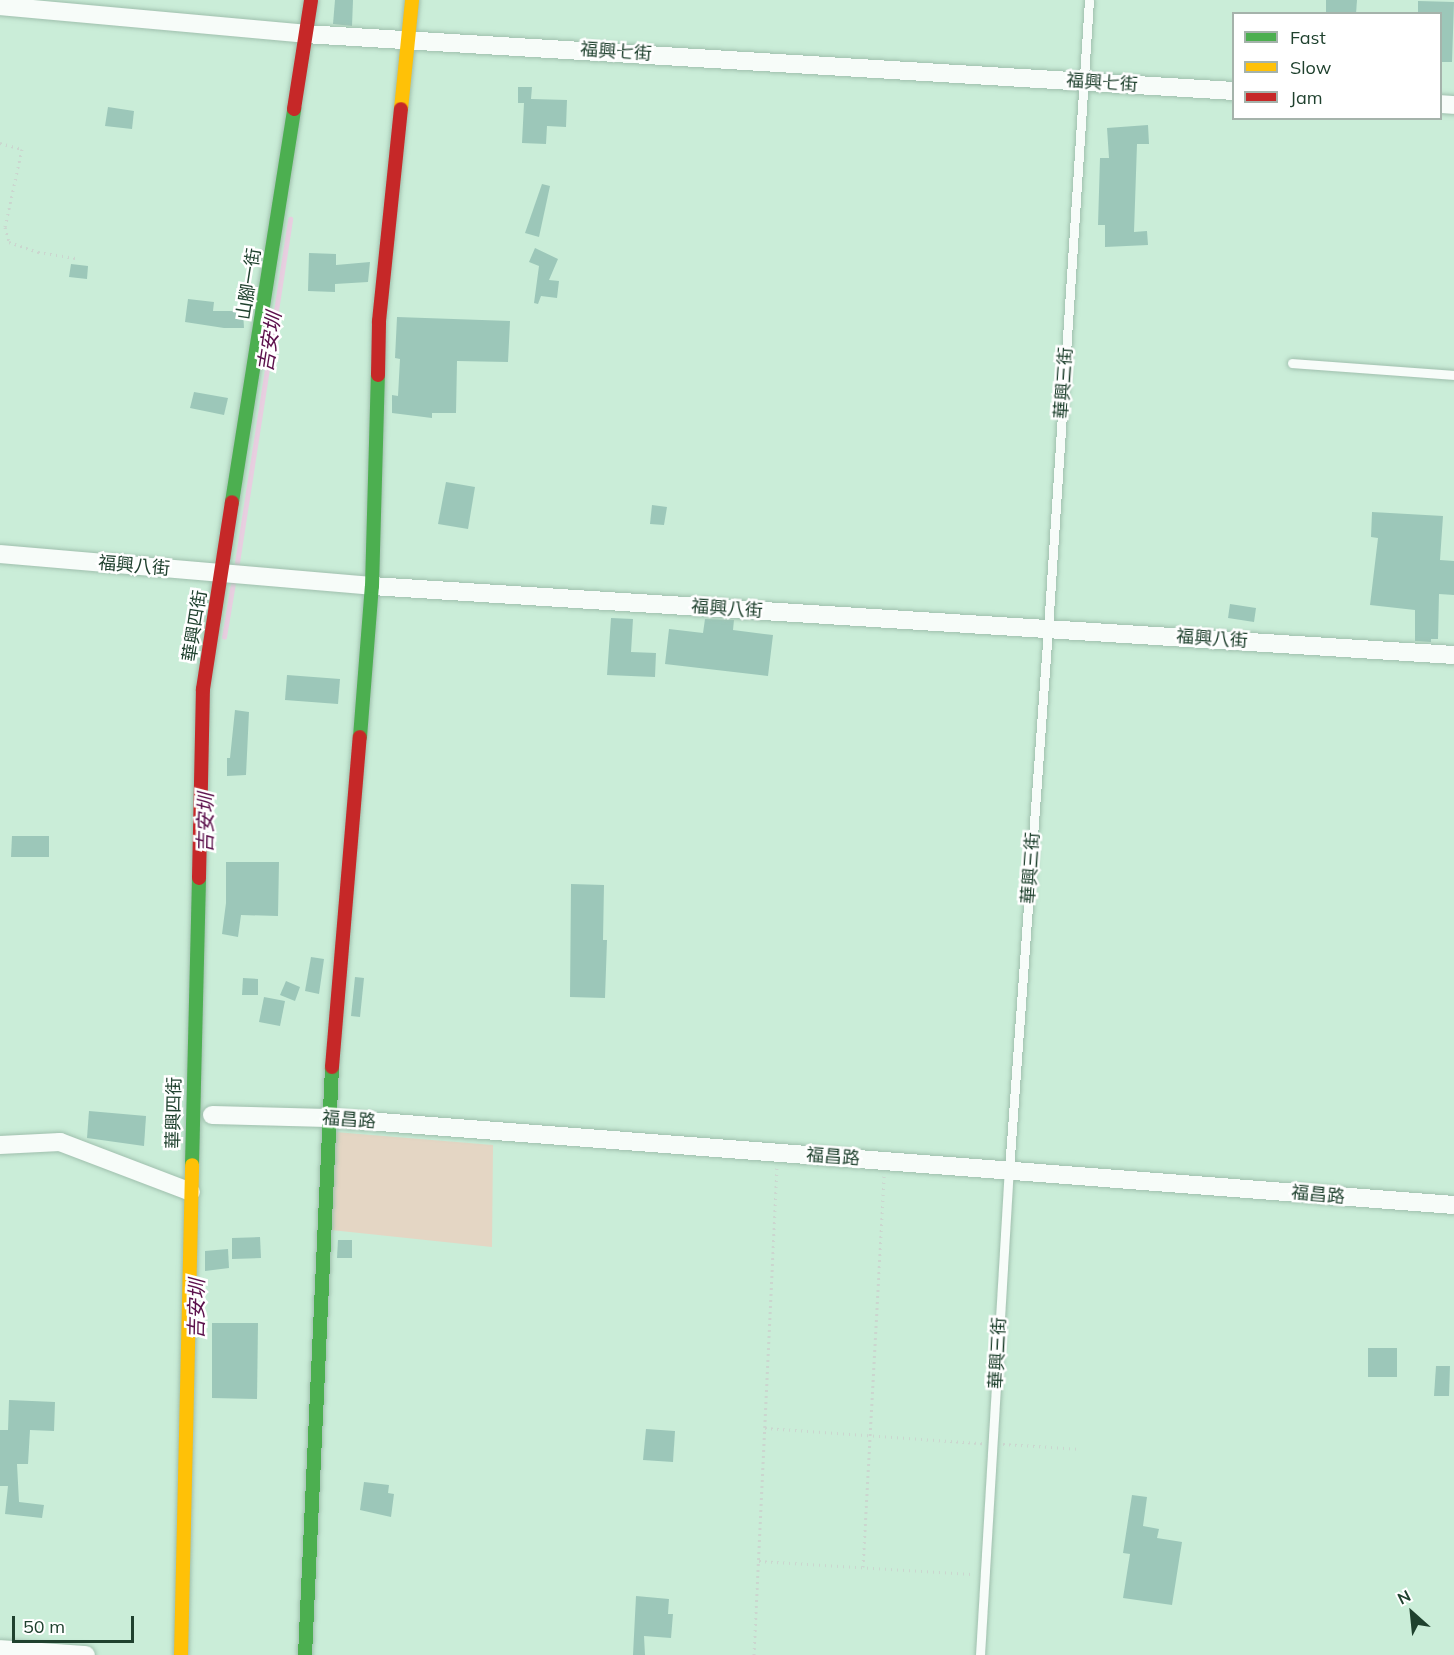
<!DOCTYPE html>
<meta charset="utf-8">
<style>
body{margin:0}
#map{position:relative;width:1454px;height:1655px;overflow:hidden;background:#caedd8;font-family:Mulish,"Noto Sans TC",sans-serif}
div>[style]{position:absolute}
.green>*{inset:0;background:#e4d6c4}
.stream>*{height:4.5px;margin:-2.25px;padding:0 2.25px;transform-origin:2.25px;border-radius:2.25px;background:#e8cee0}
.building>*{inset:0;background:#9cc7b9}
.path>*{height:3px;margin-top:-1.5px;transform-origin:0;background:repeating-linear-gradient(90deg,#cbd6cf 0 1.5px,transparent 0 6px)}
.roads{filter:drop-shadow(0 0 2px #9fbfad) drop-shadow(0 0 2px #9fbfad)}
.lane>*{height:9px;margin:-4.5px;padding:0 4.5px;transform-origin:4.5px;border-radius:4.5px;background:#f7fcf9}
.street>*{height:18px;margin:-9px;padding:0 9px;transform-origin:9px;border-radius:9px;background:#f7fcf9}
.fast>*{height:14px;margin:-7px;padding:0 7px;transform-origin:7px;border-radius:7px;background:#4caf50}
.slow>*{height:14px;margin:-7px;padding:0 7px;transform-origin:7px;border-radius:7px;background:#ffc107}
.jam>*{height:14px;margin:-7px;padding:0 7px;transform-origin:7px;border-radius:7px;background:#c62828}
span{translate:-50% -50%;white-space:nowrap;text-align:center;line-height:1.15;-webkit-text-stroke:5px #fff;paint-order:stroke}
.street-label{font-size:18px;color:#1f412e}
.water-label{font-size:20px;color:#5b104b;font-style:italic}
.legend{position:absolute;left:1232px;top:12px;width:210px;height:108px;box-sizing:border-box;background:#fff;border:2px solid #a5b3ab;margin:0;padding:8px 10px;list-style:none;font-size:18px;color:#1f412e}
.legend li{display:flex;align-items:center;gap:12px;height:30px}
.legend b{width:30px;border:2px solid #a5b3ab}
.north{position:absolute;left:1382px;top:1583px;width:60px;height:60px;-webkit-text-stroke:4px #fff;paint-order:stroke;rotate:333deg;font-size:16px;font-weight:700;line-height:24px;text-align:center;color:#1f412e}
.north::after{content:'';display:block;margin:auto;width:21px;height:27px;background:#1f412e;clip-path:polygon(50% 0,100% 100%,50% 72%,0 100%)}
.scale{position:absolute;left:12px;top:1616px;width:122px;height:27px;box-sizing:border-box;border:3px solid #1f412e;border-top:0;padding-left:8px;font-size:18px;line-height:21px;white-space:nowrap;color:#1f412e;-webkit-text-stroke:4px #fff;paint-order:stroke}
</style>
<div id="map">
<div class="green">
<i style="clip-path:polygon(335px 1132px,493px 1145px,492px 1247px,331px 1230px)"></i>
</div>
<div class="stream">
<i style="left:236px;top:569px;width:354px;rotate:-81.2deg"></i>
<i style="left:224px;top:637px;width:61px;rotate:-80.5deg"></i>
</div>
<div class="building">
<i style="clip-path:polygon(335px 0,353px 0,352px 26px,333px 24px)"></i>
<i style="clip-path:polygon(1326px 0,1357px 0,1356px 14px,1326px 14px)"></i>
<i style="clip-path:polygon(1418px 1px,1454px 2px,1452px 62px,1440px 62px,1440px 14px,1418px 14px)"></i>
<i style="clip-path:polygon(518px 87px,532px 87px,531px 99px,567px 100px,566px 127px,547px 126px,546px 144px,522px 143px,524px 103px,518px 103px)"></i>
<i style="clip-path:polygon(108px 107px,134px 111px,132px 129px,105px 126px)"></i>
<i style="clip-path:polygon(1148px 125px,1149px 144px,1137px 144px,1134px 232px,1147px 231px,1148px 245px,1105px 247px,1105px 225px,1098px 225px,1100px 158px,1109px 158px,1107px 128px)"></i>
<i style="clip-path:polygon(542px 184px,550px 186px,539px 237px,525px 233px)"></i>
<i style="clip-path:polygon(535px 248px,558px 259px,549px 280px,559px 281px,557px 298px,541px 296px,538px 304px,534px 303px,539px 266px,529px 262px)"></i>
<i style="clip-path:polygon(309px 253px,336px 254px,336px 265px,370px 262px,368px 282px,335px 284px,335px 292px,308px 291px)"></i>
<i style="clip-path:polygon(71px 264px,88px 266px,87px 279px,69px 277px)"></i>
<i style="clip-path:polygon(188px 299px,214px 302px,213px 311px,243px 311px,244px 328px,224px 328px,185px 322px)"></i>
<i style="clip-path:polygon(397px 317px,510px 321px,508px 362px,457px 361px,456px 413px,432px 413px,432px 418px,392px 413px,392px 395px,398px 396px,400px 359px,395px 358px)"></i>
<i style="clip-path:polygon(194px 392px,228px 398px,224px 415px,190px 408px)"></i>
<i style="clip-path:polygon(446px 482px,475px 487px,468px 529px,438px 524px)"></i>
<i style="clip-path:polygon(652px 505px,667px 507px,664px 525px,650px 524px)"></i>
<i style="clip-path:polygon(1372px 512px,1443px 516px,1440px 560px,1454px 561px,1454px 595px,1439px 594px,1438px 639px,1431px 639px,1431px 642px,1415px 641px,1415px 610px,1370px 605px,1378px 538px,1371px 537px)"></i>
<i style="clip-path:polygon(1230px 604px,1256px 608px,1254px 622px,1228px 618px)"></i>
<i style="clip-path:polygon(611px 618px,633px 619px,631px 652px,656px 653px,655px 677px,607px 675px)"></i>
<i style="clip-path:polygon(705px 619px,734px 620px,733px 630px,773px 635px,768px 676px,665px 664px,669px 629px,703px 633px)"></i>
<i style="clip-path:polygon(287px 675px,340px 679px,338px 704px,285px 700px)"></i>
<i style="clip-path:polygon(235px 710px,249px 712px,246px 775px,227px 776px,227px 758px,230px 758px)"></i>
<i style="clip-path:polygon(12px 836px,49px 836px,49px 857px,11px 857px)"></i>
<i style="clip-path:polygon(226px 862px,279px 862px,278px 916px,241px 915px,238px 937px,222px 934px,226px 903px)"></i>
<i style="clip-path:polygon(571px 884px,604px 885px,603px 940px,607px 940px,605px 998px,570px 997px)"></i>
<i style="clip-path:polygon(311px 957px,324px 959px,319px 994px,305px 991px)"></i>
<i style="clip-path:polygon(355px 977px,364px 978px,360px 1017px,351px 1016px)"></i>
<i style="clip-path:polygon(243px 978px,258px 979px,258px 995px,242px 995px)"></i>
<i style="clip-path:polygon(286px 981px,300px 987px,295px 1001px,280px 995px)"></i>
<i style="clip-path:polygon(264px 997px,285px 1001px,280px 1026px,259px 1022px)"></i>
<i style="clip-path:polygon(89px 1111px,146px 1116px,144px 1146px,87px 1138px)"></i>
<i style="clip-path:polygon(260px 1237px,261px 1258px,232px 1259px,232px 1238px)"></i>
<i style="clip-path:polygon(338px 1240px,352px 1240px,352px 1258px,337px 1258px)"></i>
<i style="clip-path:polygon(228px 1249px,229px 1268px,205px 1271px,205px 1251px)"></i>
<i style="clip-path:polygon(212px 1323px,258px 1323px,257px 1399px,212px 1398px)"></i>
<i style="clip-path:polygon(1368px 1348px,1397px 1348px,1397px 1377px,1368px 1377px)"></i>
<i style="clip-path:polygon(1436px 1366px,1450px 1366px,1449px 1396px,1434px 1396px)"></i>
<i style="clip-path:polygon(9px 1400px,55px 1402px,54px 1431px,30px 1430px,28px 1464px,17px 1464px,19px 1502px,44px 1505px,42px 1518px,5px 1514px,8px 1486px,0 1486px,0 1430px,8px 1430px)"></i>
<i style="clip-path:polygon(646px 1429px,675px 1431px,673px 1462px,643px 1460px)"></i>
<i style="clip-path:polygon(364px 1482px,389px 1485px,388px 1493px,394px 1494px,391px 1517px,360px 1510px)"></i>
<i style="clip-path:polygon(1132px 1495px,1147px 1497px,1143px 1526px,1159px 1529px,1157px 1538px,1182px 1542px,1172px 1605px,1123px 1598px,1130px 1554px,1123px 1553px)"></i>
<i style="clip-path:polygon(636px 1596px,669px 1599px,668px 1614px,673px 1614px,671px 1638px,644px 1636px,645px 1655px,633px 1655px)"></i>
</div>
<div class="path">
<i style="left:0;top:143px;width:23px;rotate:15deg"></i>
<i style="left:22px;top:149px;width:80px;rotate:102.3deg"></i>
<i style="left:5px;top:227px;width:16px;rotate:75deg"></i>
<i style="left:9px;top:242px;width:31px;rotate:19deg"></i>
<i style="left:38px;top:252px;width:38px;rotate:9deg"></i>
<i style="left:765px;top:1428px;width:218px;rotate:4deg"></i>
<i style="left:1003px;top:1444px;width:78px;rotate:3.7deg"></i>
<i style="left:759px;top:1561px;width:213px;rotate:3.5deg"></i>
<i style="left:863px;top:1567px;width:392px;rotate:-86.9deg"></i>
<i style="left:754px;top:1655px;width:488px;rotate:-87.3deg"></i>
</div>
<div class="roads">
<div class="lane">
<i style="left:1292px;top:363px;width:162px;rotate:4.2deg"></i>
<i style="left:980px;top:1655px;width:486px;rotate:-86.6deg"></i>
<i style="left:1009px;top:1170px;width:542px;rotate:-85.88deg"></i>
<i style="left:1048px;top:629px;width:630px;rotate:-86.27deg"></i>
</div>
<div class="street">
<i style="left:0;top:6px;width:306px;rotate:5.2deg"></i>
<i style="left:305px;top:34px;width:931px;rotate:3.51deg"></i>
<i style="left:1440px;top:104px;width:14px;rotate:4deg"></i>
<i style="left:0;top:554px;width:373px;rotate:4.9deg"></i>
<i style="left:372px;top:586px;width:1084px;rotate:3.65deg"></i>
<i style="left:212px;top:1115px;width:116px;rotate:1.5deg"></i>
<i style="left:328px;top:1118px;width:1129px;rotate:4.42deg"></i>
<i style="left:0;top:1145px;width:60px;rotate:-2.9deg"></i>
<i style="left:60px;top:1142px;width:140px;rotate:20.9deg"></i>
<i style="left:0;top:1649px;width:86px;rotate:4deg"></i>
</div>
<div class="fast">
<i style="left:232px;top:502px;width:398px;rotate:-81deg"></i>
<i style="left:360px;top:737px;width:151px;rotate:-85.5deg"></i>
<i style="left:372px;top:586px;width:211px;rotate:-88.4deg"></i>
<i style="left:192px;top:1165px;width:287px;rotate:-88.6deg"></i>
<i style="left:305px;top:1655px;width:589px;rotate:-87.37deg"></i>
</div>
<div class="slow">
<i style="left:401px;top:109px;width:110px;rotate:-84.2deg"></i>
<i style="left:181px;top:1655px;width:490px;rotate:-88.7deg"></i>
</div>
<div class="jam">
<i style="left:294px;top:109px;width:110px;rotate:-81.1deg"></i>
<i style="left:378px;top:375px;width:54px;rotate:-88.9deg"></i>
<i style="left:379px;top:321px;width:213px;rotate:-84.1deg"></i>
<i style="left:199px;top:878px;width:189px;rotate:-88.8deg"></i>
<i style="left:203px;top:689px;width:189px;rotate:-81.2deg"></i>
<i style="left:332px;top:1067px;width:331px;rotate:-85.2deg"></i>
</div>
</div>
<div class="street-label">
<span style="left:616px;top:52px;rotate:4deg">福興七街</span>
<span style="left:1102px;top:83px;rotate:4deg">福興七街</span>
<span style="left:249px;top:284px;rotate:-81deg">山腳一街</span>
<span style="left:1064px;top:383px;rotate:-86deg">華興三街</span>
<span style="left:134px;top:566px;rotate:5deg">福興八街</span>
<span style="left:727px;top:609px;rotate:4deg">福興八街</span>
<span style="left:195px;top:626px;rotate:-81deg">華興四街</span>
<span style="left:1212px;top:639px;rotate:4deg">福興八街</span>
<span style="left:1031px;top:868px;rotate:-86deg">華興三街</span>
<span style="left:174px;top:1113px;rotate:-89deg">華興四街</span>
<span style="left:349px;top:1120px;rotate:4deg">福昌路</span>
<span style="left:833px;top:1157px;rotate:4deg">福昌路</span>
<span style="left:1318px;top:1195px;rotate:5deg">福昌路</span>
<span style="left:998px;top:1353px;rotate:-87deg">華興三街</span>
</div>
<div class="water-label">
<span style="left:269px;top:342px;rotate:-81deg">吉安圳</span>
<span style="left:205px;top:823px;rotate:-89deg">吉安圳</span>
<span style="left:196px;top:1309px;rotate:-89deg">吉安圳</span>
</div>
<ul class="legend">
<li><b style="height:8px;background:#4caf50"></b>Fast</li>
<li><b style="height:8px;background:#ffc107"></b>Slow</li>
<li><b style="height:8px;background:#c62828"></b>Jam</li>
</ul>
<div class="north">N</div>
<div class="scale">50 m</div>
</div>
